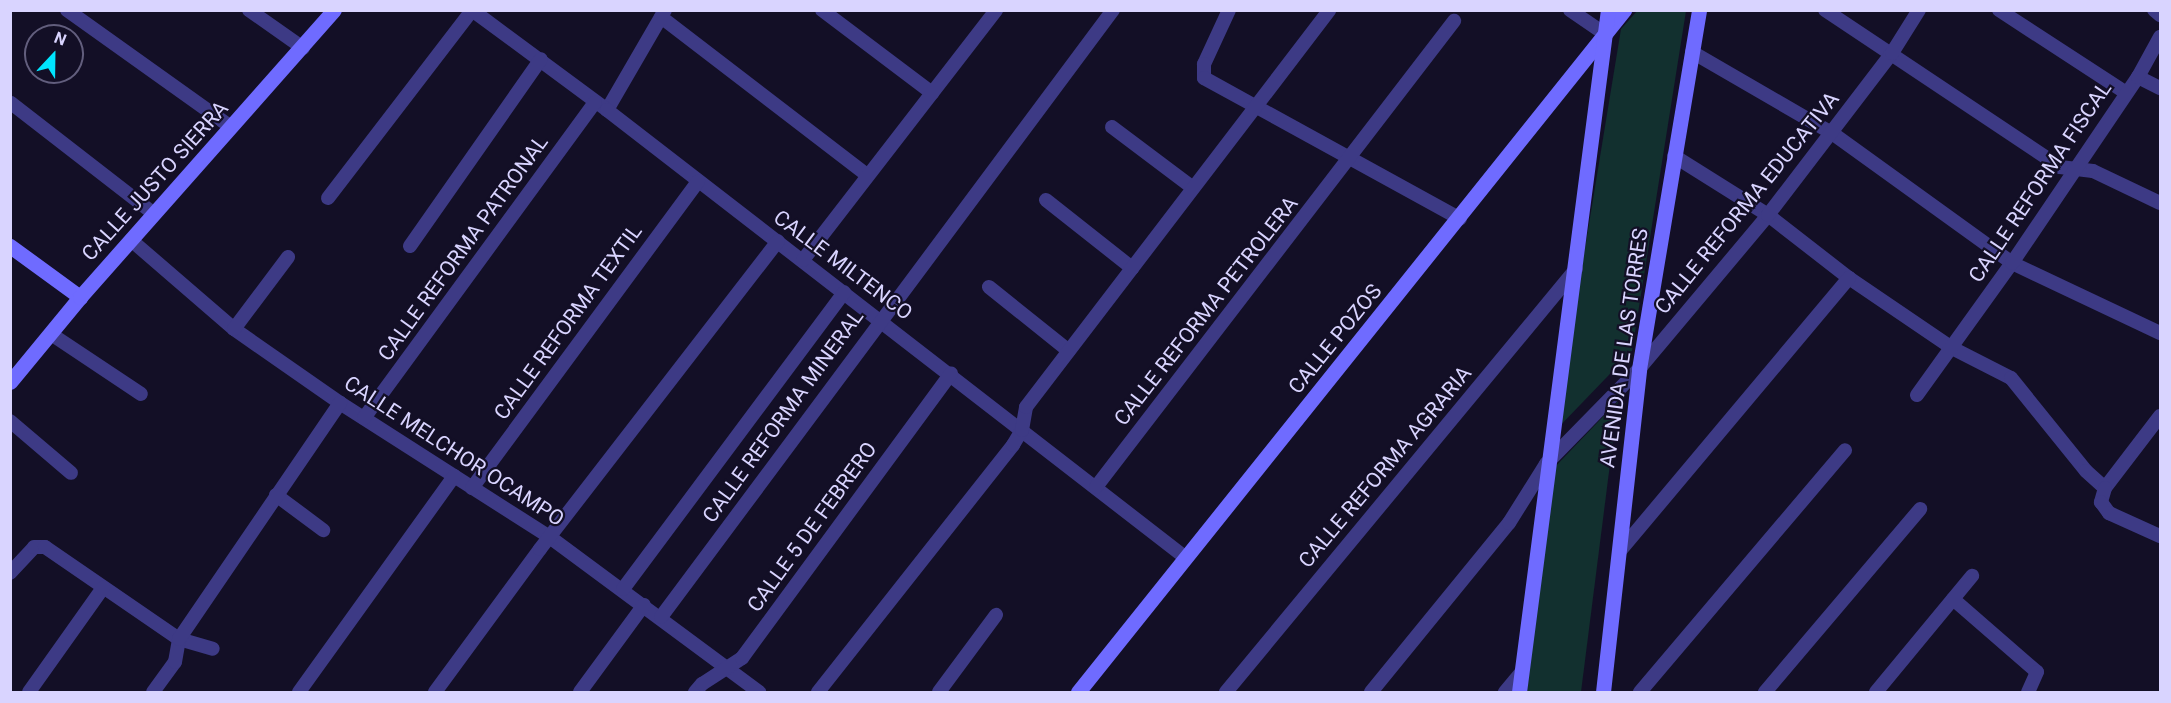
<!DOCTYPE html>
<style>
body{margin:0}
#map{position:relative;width:2171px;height:703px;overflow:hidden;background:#130f26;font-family:Roboto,sans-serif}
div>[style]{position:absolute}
.green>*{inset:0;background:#12302f}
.street>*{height:14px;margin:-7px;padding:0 7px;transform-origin:7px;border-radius:7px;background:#3d3a85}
.secondary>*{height:15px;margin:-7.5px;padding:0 7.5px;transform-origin:7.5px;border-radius:7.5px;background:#6f6bff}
span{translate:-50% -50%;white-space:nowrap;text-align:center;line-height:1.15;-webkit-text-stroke:4.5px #130f26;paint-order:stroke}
.street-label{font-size:21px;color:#d9d4ff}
.frame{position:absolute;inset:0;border:12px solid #d9d4ff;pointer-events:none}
.north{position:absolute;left:24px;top:24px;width:60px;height:60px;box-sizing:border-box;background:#130f26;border:2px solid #625e7d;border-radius:50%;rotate:22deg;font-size:16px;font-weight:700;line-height:24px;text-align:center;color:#d9d4ff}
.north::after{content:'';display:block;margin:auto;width:21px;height:27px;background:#00e5ff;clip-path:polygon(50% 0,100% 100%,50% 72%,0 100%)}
</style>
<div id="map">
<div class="green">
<i style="clip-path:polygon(1637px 11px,1686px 11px,1632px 351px,1555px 431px,1621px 29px)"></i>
<i style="clip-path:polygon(1618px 401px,1581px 692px,1527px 692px,1552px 470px)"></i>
</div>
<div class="street">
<i style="left:67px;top:10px;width:201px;rotate:35.5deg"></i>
<i style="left:249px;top:10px;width:66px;rotate:35.1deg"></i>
<i style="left:822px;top:10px;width:138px;rotate:37deg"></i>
<i style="left:1229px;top:10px;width:60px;rotate:114.8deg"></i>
<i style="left:1204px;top:64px;width:14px;rotate:90deg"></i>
<i style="left:1204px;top:78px;width:292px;rotate:28.8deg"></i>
<i style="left:1570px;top:10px;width:42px;rotate:34.4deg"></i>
<i style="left:1825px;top:10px;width:283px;rotate:33.7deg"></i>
<i style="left:2060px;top:167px;width:33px;rotate:7deg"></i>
<i style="left:2093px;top:171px;width:74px;rotate:25.5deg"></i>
<i style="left:1999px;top:10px;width:150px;rotate:33.1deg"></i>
<i style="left:2154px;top:10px;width:8px;rotate:40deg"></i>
<i style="left:661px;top:17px;width:260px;rotate:37.5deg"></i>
<i style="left:1692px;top:52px;width:162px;rotate:30.1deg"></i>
<i style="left:1832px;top:133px;width:222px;rotate:35.8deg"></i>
<i style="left:2012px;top:263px;width:164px;rotate:25.3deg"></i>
<i style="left:2138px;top:77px;width:25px;rotate:27deg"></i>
<i style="left:11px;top:103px;width:180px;rotate:37.8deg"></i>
<i style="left:607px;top:110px;width:116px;rotate:-59.9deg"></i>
<i style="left:1112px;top:127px;width:100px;rotate:36.9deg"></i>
<i style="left:1674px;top:156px;width:111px;rotate:32.1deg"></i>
<i style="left:1768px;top:215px;width:103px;rotate:37.9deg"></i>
<i style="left:1849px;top:278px;width:125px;rotate:34.2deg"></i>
<i style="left:1952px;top:348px;width:66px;rotate:27deg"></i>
<i style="left:2011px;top:378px;width:119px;rotate:51.1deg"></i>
<i style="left:2086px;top:471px;width:25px;rotate:42deg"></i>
<i style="left:328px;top:198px;width:237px;rotate:-52.5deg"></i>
<i style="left:472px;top:10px;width:168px;rotate:36.5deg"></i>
<i style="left:607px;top:110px;width:732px;rotate:37.73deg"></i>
<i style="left:1046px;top:200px;width:110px;rotate:38.3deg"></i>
<i style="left:131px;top:240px;width:136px;rotate:40.8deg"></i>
<i style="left:234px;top:329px;width:129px;rotate:34.9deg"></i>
<i style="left:340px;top:403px;width:250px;rotate:32.6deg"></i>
<i style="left:551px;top:538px;width:259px;rotate:36.5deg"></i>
<i style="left:410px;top:246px;width:228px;rotate:-55deg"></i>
<i style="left:803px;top:260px;width:316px;rotate:-52.3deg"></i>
<i style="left:989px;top:287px;width:102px;rotate:38.7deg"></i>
<i style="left:234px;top:329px;width:90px;rotate:-53.1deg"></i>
<i style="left:51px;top:334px;width:108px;rotate:33.7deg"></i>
<i style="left:1917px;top:395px;width:163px;rotate:-54.3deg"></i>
<i style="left:2012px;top:263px;width:225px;rotate:-55.9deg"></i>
<i style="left:2138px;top:77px;width:46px;rotate:-61.2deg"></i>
<i style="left:2160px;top:416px;width:91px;rotate:127.4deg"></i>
<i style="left:2105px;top:488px;width:15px;rotate:106deg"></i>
<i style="left:2101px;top:502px;width:14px;rotate:54deg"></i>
<i style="left:2109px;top:513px;width:56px;rotate:24.3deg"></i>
<i style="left:364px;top:418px;width:391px;rotate:-53.8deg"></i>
<i style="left:10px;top:421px;width:80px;rotate:40.4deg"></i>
<i style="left:1096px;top:487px;width:588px;rotate:-52.47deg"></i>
<i style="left:472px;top:488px;width:381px;rotate:-53.6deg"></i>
<i style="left:276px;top:495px;width:59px;rotate:36.7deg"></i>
<i style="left:1619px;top:552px;width:358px;rotate:-50deg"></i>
<i style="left:10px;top:573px;width:35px;rotate:-47deg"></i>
<i style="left:34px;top:547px;width:11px"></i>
<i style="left:45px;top:547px;width:163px;rotate:34.5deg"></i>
<i style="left:179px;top:639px;width:35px;rotate:16deg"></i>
<i style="left:623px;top:589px;width:370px;rotate:-53.3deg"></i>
<i style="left:1953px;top:599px;width:111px;rotate:41deg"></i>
<i style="left:2037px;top:672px;width:22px;rotate:114deg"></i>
<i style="left:661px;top:617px;width:757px;rotate:-53.33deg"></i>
<i style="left:29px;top:692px;width:128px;rotate:-54.6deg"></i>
<i style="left:153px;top:692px;width:37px;rotate:-54deg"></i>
<i style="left:175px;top:662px;width:23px;rotate:-80deg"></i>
<i style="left:179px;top:639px;width:286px;rotate:-55.7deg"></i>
<i style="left:299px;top:692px;width:266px;rotate:-54.3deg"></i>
<i style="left:435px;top:692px;width:177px;rotate:-53.7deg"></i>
<i style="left:540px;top:549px;width:389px;rotate:-52.3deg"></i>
<i style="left:580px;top:692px;width:108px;rotate:-53.7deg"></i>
<i style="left:695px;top:692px;width:11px;rotate:-49deg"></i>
<i style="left:702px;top:684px;width:48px;rotate:-33deg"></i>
<i style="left:742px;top:658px;width:353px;rotate:-53.7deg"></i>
<i style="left:818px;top:692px;width:315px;rotate:-51.7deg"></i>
<i style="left:1013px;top:445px;width:17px;rotate:-59deg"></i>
<i style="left:1022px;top:430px;width:23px;rotate:-80deg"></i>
<i style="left:1026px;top:407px;width:499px;rotate:-52.6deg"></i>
<i style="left:939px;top:692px;width:96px;rotate:-53.5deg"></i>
<i style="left:1226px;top:692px;width:549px;rotate:-50.39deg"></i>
<i style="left:1371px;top:692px;width:218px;rotate:-50.8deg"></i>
<i style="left:1509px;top:523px;width:70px;rotate:-57.9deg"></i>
<i style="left:1546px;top:464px;width:133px;rotate:-45.6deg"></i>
<i style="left:1639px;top:369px;width:201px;rotate:-50deg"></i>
<i style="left:1768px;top:215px;width:204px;rotate:-52.6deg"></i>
<i style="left:1892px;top:53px;width:51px;rotate:-57.9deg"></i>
<i style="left:1505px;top:692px;width:26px;rotate:-50deg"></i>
<i style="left:1640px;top:692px;width:317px;rotate:-49.7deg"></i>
<i style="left:1765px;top:692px;width:240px;rotate:-49.7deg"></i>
<i style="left:1876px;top:692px;width:151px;rotate:-50.4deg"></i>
</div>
<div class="secondary">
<i style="left:10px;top:246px;width:87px;rotate:36.1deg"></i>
<i style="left:10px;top:382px;width:110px;rotate:-50.5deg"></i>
<i style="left:80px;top:297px;width:383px;rotate:-48.5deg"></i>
<i style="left:1078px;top:692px;width:874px;rotate:-51.32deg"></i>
<i style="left:1519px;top:692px;width:688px;rotate:-82.57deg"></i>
<i style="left:1603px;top:692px;width:325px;rotate:-83.6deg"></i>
<i style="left:1639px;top:369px;width:364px;rotate:-80.5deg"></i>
</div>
<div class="street-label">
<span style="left:155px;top:181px;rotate:-48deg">CALLE JUSTO SIERRA</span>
<span style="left:2040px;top:182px;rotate:-56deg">CALLE REFORMA FISCAL</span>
<span style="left:1747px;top:203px;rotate:-51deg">CALLE REFORMA EDUCATIVA</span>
<span style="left:463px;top:248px;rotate:-54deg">CALLE REFORMA PATRONAL</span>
<span style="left:843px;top:265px;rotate:37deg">CALLE MILTENCO</span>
<span style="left:1206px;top:311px;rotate:-52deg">CALLE REFORMA PETROLERA</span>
<span style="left:568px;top:322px;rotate:-54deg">CALLE REFORMA TEXTIL</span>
<span style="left:1335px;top:339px;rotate:-51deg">CALLE POZOS</span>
<span style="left:1624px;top:348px;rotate:-82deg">AVENIDA DE LAS TORRES</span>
<span style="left:783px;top:416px;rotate:-54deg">CALLE REFORMA MINERAL</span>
<span style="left:454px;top:451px;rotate:33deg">CALLE MELCHOR OCAMPO</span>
<span style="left:1385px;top:467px;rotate:-50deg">CALLE REFORMA AGRARIA</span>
<span style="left:812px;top:527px;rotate:-54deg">CALLE 5 DE FEBRERO</span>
</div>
<div class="frame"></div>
<div class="north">N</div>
</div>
